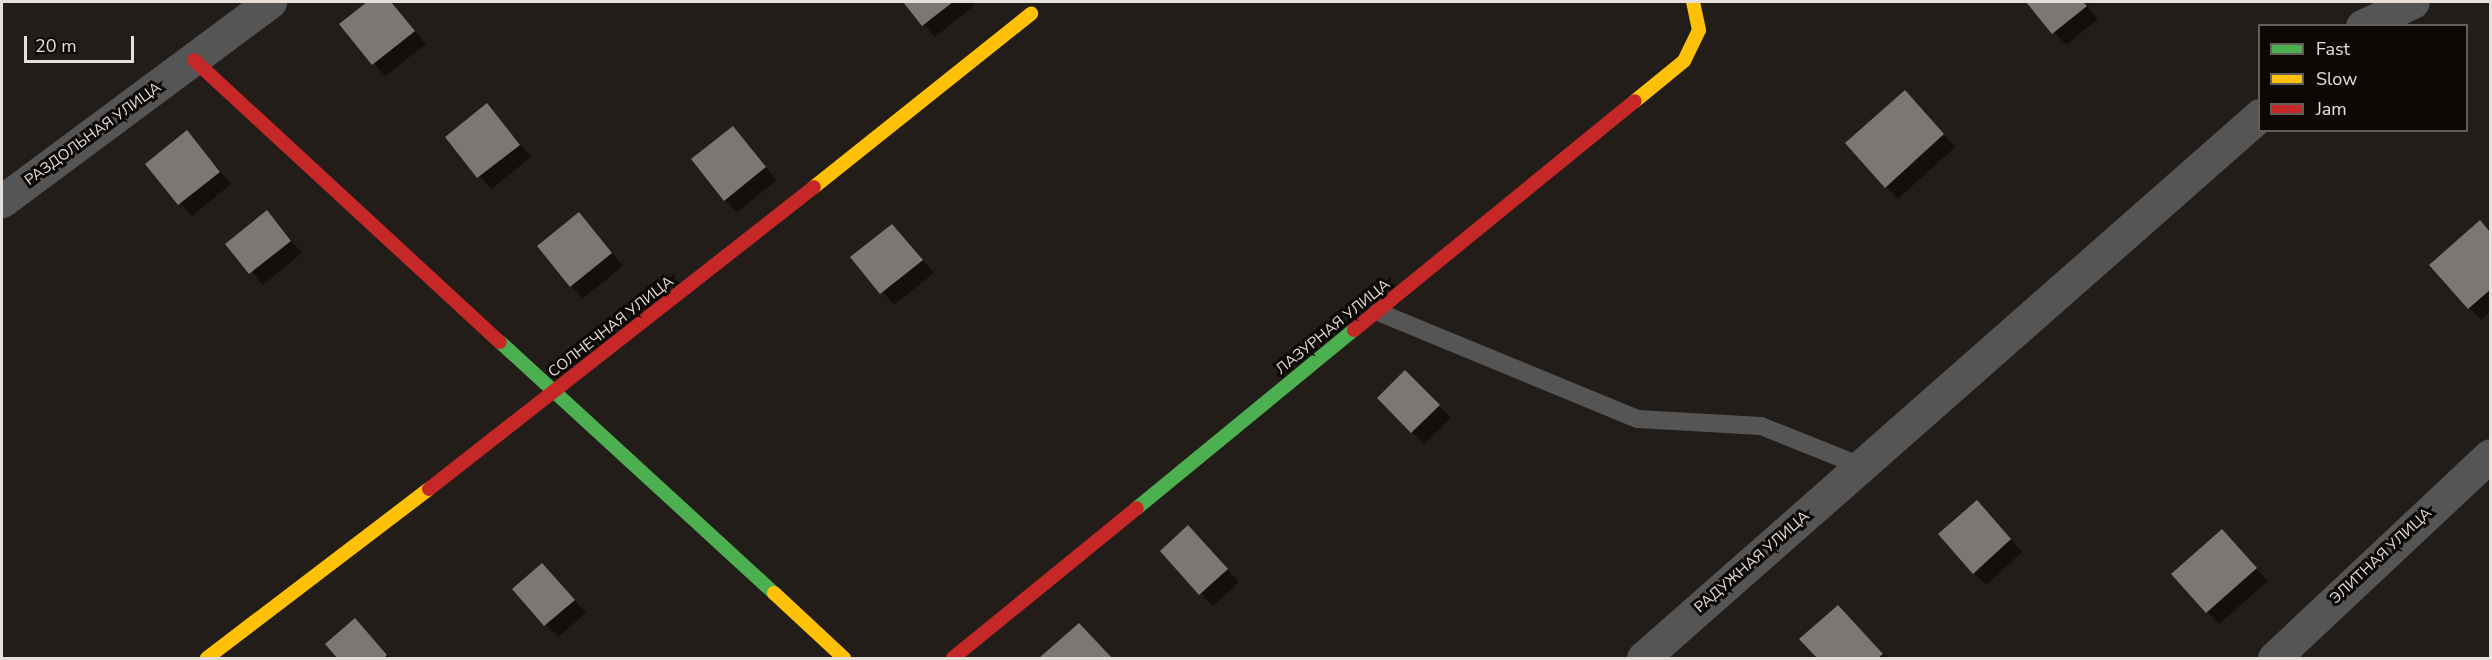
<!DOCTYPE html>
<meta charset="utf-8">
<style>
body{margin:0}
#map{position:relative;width:2492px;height:660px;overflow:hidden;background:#221d19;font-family:"Nunito Sans",sans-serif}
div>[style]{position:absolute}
.shadow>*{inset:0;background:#0007}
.building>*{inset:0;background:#7b7773}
.lane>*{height:18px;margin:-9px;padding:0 9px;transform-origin:9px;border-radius:9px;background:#565556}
.street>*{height:33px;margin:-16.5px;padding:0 16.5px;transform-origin:16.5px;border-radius:16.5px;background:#565556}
.fast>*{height:14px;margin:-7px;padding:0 7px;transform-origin:7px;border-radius:7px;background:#4caf50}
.slow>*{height:14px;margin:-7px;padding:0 7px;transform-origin:7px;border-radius:7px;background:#ffc107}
.jam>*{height:14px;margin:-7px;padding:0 7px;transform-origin:7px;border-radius:7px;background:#c62828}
span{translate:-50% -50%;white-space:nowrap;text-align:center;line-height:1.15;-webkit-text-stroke:6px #0c0805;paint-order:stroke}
.street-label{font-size:15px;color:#e6dfda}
.frame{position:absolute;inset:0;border:3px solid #e6dfda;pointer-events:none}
.legend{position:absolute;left:2258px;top:24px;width:210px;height:108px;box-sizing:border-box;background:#0c0805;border:2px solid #635e5a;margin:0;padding:8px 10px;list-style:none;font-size:18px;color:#e6dfda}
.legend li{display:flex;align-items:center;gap:12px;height:30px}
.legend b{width:30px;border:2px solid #635e5a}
.scale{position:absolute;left:24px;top:36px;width:110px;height:27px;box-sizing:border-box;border:3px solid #e6dfda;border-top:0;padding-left:8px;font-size:18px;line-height:21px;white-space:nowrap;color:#e6dfda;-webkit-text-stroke:4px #0c0805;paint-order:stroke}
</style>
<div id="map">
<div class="shadow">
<i style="clip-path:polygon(369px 2px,391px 2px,426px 44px,385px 76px,341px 24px)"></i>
<i style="clip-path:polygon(905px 2px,973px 2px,975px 5px,935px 37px)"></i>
<i style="clip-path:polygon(2028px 2px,2084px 2px,2098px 19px,2066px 45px)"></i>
<i style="clip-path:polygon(1917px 104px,1955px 147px,1898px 199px,1886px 187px)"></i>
<i style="clip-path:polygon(487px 105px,531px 157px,491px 189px,447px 137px)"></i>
<i style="clip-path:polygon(733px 128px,777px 180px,737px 212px,725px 200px)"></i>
<i style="clip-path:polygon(187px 132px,231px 184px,192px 216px,147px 164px)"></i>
<i style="clip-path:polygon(267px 212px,302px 253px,263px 285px,227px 244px)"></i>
<i style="clip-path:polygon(579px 214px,623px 266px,583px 298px,571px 286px)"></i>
<i style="clip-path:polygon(2480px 222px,2490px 232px,2490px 312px,2481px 320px,2431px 265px)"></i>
<i style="clip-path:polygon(892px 226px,934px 273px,894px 305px,852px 257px)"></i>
<i style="clip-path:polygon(1405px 372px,1451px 418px,1424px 444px,1379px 398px)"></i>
<i style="clip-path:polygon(1989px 514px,2022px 552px,1986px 585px,1974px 573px)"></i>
<i style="clip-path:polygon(1200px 539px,1239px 582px,1213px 606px,1162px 551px)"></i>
<i style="clip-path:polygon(2234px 543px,2268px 581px,2219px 624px,2207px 612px)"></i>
<i style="clip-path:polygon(554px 577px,586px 613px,558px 637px,514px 589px)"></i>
<i style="clip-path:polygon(1850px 619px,1886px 658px,1819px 658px,1801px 639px)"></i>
<i style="clip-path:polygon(355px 620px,367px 632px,390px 658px,339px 658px,327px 644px)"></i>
<i style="clip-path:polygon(1079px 625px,1111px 658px,1041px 658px)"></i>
</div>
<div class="building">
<i style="clip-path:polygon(367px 2px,391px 2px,415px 31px,372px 65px,339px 24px)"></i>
<i style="clip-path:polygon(903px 2px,953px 2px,922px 26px)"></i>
<i style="clip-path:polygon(2026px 2px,2083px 2px,2087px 6px,2052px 34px)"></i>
<i style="clip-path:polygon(1905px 90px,1944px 134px,1885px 188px,1845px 143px)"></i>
<i style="clip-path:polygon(487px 103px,520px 145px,477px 178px,445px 137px)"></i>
<i style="clip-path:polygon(733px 126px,766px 167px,724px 201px,691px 159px)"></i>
<i style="clip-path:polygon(187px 130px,220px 172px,178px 205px,145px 164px)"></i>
<i style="clip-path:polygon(267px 210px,291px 241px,249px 274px,225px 244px)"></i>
<i style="clip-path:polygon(579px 212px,612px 253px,570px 287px,537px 246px)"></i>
<i style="clip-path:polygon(2480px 220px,2490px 232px,2490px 290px,2468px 309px,2429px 265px)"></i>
<i style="clip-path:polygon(892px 224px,923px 260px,880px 294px,850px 257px)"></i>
<i style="clip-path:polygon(1405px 370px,1440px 405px,1411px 433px,1377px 398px)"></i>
<i style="clip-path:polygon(1977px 500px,2011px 539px,1973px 574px,1938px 534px)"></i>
<i style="clip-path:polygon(1188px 525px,1228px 569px,1199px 595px,1160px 551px)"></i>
<i style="clip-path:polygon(2222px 529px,2257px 568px,2206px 613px,2171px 574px)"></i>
<i style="clip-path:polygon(542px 563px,575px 600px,544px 626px,512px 589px)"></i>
<i style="clip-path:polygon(1838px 605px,1883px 654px,1878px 658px,1817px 658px,1799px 639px)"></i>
<i style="clip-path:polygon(355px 618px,387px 655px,384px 658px,337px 658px,325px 644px)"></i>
<i style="clip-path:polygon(1079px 623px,1112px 658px,1039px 658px)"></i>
</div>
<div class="lane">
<i style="left:1378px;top:312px;width:281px;rotate:22.4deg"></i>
<i style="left:1638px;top:419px;width:123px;rotate:3.3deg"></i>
<i style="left:1761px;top:426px;width:108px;rotate:21.8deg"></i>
</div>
<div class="street">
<i style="left:2362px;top:26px;width:56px;rotate:-25.2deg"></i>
<i style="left:2px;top:201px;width:334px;rotate:-36.6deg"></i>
<i style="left:1643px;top:658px;width:822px;rotate:-41.35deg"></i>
<i style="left:2274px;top:658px;width:296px;rotate:-43.2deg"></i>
</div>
<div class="fast">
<i style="left:500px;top:342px;width:372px;rotate:42.5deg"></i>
<i style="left:1137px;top:508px;width:281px;rotate:-39.4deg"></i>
</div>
<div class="slow">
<i style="left:1635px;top:101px;width:63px;rotate:-39.2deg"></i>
<i style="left:1684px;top:61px;width:34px;rotate:-64deg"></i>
<i style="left:1699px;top:30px;width:29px;rotate:-102deg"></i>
<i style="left:814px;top:187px;width:278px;rotate:-38.6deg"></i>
<i style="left:774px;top:593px;width:96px;rotate:42.9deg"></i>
<i style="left:207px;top:658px;width:279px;rotate:-37.3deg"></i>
</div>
<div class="jam">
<i style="left:194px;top:60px;width:416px;rotate:42.7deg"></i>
<i style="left:1354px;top:330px;width:362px;rotate:-39.2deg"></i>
<i style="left:429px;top:489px;width:489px;rotate:-38.1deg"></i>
<i style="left:953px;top:658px;width:237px;rotate:-39.2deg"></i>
</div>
<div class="street-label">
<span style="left:93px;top:134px;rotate:-36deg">РАЗДОЛЬНАЯ УЛИЦА</span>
<span style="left:611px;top:327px;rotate:-38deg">СОЛНЕЧНАЯ УЛИЦА</span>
<span style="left:1333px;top:327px;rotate:-39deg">ЛАЗУРНАЯ УЛИЦА</span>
<span style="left:2381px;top:556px;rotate:-43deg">ЭЛИТНАЯ УЛИЦА</span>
<span style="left:1752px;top:562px;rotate:-41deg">РАДУЖНАЯ УЛИЦА</span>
</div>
<div class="frame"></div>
<ul class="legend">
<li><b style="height:8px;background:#4caf50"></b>Fast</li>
<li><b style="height:8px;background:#ffc107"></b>Slow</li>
<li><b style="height:8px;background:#c62828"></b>Jam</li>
</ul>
<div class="scale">20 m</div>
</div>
